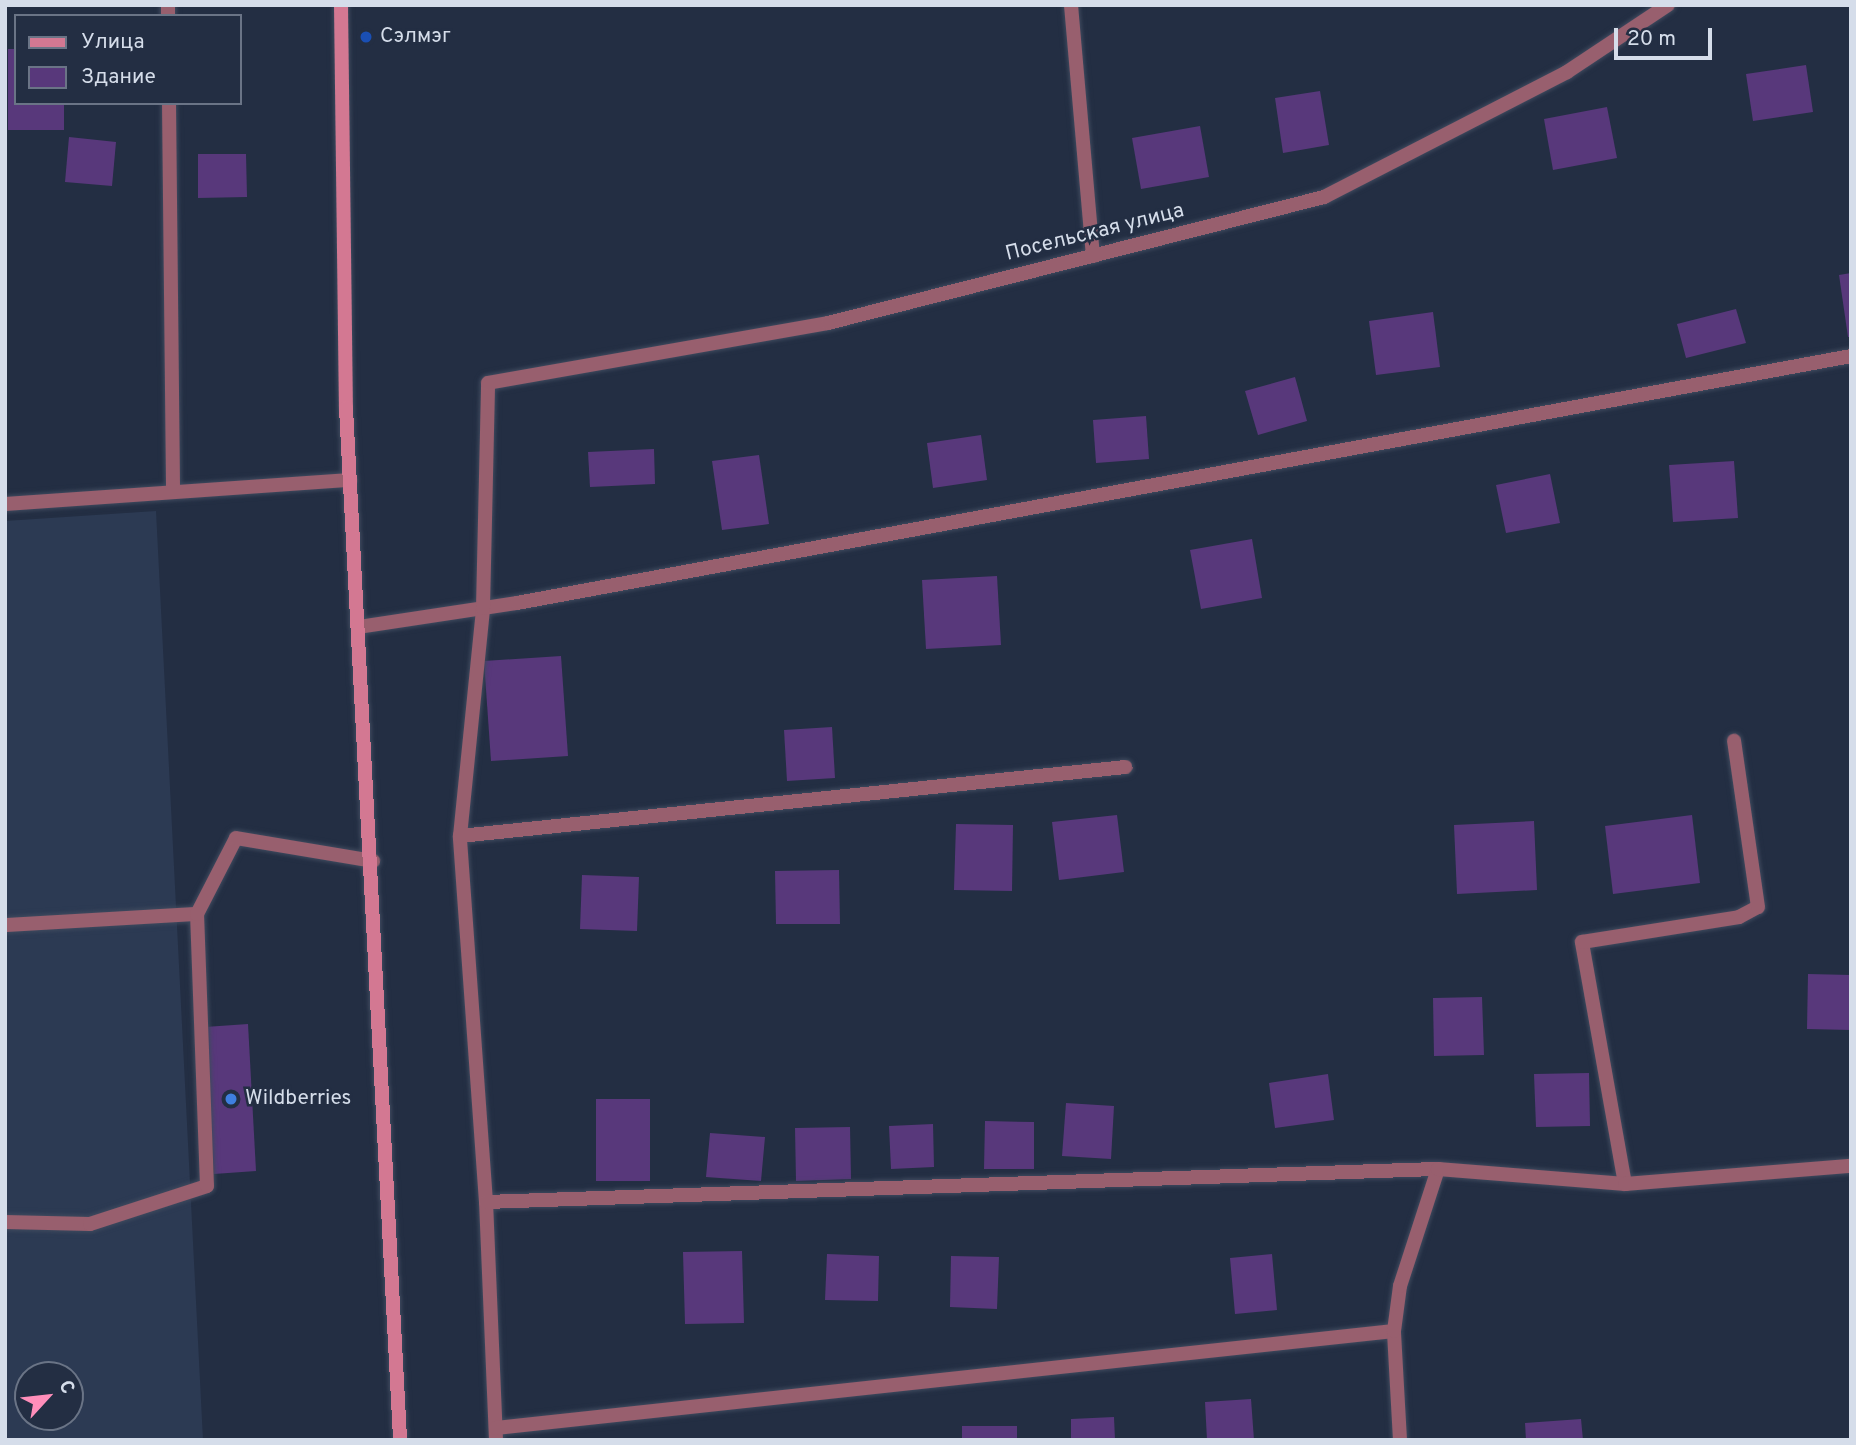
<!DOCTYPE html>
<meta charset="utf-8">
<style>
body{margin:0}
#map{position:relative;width:1856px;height:1445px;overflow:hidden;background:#232e43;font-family:Overpass,sans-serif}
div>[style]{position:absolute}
.built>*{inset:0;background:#2c3a53}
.building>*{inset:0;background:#58387b}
.roads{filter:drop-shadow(0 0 2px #3f4a5e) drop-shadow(0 0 2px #3f4a5e)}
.lane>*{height:14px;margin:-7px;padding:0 7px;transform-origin:7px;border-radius:7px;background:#985f6e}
.street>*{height:14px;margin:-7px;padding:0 7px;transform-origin:7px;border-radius:7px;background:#985f6e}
.secondary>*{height:14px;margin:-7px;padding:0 7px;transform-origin:7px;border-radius:7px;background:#d37892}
.dots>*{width:19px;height:19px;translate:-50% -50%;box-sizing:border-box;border:4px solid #232e43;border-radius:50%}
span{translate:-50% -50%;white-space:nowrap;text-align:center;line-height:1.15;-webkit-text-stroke:5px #232e43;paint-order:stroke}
.poi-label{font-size:21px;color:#d5ddea}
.left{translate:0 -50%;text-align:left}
.street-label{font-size:21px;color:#d5ddea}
.frame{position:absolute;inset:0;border:7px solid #d5ddea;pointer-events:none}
.legend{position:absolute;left:14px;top:14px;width:228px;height:91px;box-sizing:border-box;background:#232e43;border:2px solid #6a7486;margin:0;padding:9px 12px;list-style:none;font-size:21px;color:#d5ddea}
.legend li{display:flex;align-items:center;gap:14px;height:35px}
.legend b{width:35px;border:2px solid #6a7486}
.north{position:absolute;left:14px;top:1361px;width:70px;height:70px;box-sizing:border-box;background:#232e43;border:2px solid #6a7486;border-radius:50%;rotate:63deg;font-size:19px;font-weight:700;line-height:28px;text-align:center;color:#d5ddea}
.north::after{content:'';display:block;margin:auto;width:24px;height:32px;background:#ff8eba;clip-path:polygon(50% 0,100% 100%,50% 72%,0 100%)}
.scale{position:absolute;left:1614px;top:28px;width:98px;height:32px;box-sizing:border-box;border:4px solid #d5ddea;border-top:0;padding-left:9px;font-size:21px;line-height:24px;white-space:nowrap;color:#d5ddea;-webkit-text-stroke:5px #232e43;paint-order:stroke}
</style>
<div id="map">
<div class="built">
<i style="clip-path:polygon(evenodd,156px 511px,203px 1440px,5px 1440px,5px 521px,156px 511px,28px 1375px,70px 1375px,70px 1417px,28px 1417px,28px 1375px)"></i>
</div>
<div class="building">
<i style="clip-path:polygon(8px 49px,16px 49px,16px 103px,64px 103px,64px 130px,8px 130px)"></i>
<i style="clip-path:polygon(1806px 65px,1813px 112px,1753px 121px,1746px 74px)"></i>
<i style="clip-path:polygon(1320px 91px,1329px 145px,1283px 153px,1275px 98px)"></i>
<i style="clip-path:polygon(1607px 107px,1617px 158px,1553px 170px,1544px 119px)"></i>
<i style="clip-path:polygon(1200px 126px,1209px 177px,1141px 189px,1132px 138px)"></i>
<i style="clip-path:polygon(69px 137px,116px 142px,112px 186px,65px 182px)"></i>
<i style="clip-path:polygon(198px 154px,246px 154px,247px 197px,198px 198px)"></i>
<i style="clip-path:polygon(1851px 273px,1851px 337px,1848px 337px,1839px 275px)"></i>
<i style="clip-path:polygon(1736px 309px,1746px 343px,1686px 358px,1677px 324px)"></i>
<i style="clip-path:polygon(1433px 312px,1440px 367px,1376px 375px,1369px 321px)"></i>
<i style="clip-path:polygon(1295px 377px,1307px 421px,1258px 435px,1245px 391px)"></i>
<i style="clip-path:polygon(1146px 416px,1149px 459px,1096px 463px,1093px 420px)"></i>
<i style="clip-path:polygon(981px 435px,987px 480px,933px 488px,927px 443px)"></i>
<i style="clip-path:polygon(654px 449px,655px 484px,590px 487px,588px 452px)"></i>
<i style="clip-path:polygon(759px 455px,769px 524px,722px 530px,712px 461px)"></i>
<i style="clip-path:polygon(1734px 461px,1738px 518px,1673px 522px,1669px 465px)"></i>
<i style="clip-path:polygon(1550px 474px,1560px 523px,1506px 533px,1496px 485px)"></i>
<i style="clip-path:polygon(1252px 539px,1262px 598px,1201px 609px,1190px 550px)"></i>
<i style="clip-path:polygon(997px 576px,1001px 645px,926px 649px,922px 580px)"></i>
<i style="clip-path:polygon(561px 656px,568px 756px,491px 761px,484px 661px)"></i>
<i style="clip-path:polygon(832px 727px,835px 778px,787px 781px,784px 730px)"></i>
<i style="clip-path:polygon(1117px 815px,1124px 872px,1059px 880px,1052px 822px)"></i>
<i style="clip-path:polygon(1692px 815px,1700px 883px,1613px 894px,1605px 826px)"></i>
<i style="clip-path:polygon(1534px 821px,1537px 890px,1457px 894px,1454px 825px)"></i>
<i style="clip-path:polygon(956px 824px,1013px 825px,1012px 891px,954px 890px)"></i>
<i style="clip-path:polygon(839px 870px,840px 924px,776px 924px,775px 871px)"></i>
<i style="clip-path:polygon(582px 875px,639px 877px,637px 931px,580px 929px)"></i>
<i style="clip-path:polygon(1808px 974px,1851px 975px,1851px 1030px,1807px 1029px)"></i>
<i style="clip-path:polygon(1482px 997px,1484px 1055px,1434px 1056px,1433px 998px)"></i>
<i style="clip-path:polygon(248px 1024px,256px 1171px,214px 1174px,205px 1027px)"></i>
<i style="clip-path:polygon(1589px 1073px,1590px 1126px,1536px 1127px,1534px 1074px)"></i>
<i style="clip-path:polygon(1328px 1074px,1334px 1120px,1275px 1128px,1269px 1083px)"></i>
<i style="clip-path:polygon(596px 1099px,650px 1099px,650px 1181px,596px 1181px)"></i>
<i style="clip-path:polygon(1066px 1103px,1114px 1106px,1111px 1159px,1062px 1156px)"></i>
<i style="clip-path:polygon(985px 1121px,1034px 1122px,1034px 1169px,984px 1169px)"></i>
<i style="clip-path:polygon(933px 1124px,934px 1167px,891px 1169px,889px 1126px)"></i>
<i style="clip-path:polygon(850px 1127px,851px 1179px,796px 1181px,795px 1128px)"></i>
<i style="clip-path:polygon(710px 1133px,765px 1137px,761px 1181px,706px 1177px)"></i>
<i style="clip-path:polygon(742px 1251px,744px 1323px,685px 1324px,683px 1252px)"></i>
<i style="clip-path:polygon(827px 1254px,879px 1256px,878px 1301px,825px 1300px)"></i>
<i style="clip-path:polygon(1272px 1254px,1277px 1310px,1235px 1314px,1230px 1258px)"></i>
<i style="clip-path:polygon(951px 1256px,999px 1257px,997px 1309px,950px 1307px)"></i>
<i style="clip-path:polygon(1251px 1399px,1254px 1440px,1207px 1440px,1205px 1402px)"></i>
<i style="clip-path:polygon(1114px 1417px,1115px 1440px,1071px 1440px,1071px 1419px)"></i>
<i style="clip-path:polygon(1581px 1419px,1583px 1440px,1526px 1440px,1525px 1423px)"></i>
<i style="clip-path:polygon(962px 1426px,1017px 1426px,1017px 1440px,962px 1440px)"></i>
</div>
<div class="roads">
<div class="lane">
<i style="left:168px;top:5px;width:11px;rotate:90deg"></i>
<i style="left:1071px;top:5px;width:252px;rotate:85deg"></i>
<i style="left:169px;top:103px;width:386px;rotate:89.4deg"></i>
<i style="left:358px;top:627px;width:161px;rotate:-8.6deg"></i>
<i style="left:517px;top:603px;width:1357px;rotate:-10.49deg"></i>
<i style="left:5px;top:925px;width:192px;rotate:-3.3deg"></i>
<i style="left:496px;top:1440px;width:238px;rotate:-92.4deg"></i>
<i style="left:486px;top:1202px;width:367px;rotate:-94.1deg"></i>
<i style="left:460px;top:836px;width:229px;rotate:-84.2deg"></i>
<i style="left:483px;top:608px;width:225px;rotate:-88.7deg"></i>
<i style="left:488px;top:383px;width:345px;rotate:-10deg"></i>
<i style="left:828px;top:323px;width:512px;rotate:-14.25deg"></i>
<i style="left:1324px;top:197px;width:273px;rotate:-27.2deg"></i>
<i style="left:1567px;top:72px;width:121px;rotate:-33.6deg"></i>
</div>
<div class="street">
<i style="left:5px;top:504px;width:346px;rotate:-4deg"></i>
<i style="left:460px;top:836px;width:669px;rotate:-5.92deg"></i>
<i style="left:1625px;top:1184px;width:246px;rotate:-100.1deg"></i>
<i style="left:1582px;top:942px;width:159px;rotate:-9deg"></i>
<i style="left:1739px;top:917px;width:21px;rotate:-28deg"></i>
<i style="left:1758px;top:907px;width:168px;rotate:-98.2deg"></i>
<i style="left:486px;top:1202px;width:953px;rotate:-1.99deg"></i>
<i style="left:5px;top:1222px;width:85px;rotate:1.3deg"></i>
<i style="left:90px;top:1224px;width:123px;rotate:-18deg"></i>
<i style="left:207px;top:1186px;width:272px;rotate:-92.1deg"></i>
<i style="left:197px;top:914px;width:85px;rotate:-62.8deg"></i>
<i style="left:236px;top:838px;width:139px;rotate:9.5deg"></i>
<i style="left:496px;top:1428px;width:903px;rotate:-6.17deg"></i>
<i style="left:1400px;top:1440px;width:109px;rotate:-93.2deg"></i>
<i style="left:1394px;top:1331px;width:45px;rotate:-82.4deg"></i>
<i style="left:1400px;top:1286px;width:123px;rotate:-72deg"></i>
<i style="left:1438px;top:1169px;width:188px;rotate:4.6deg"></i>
<i style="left:1625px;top:1184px;width:227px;rotate:-4.6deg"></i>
</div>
<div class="secondary">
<i style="left:341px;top:5px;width:403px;rotate:89.3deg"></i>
<i style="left:346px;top:408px;width:1033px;rotate:87deg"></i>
</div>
</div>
<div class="dots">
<i style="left:366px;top:37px;background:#1a4fb4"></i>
<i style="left:231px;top:1099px;background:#3f7fe0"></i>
</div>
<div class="poi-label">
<span class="left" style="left:380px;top:37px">Сэлмэг</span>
<span class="left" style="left:245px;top:1099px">Wildberries</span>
</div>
<div class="street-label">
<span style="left:1095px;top:233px;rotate:-14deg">Посельская улица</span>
</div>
<div class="frame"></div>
<ul class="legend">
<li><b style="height:9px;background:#d37892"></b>Улица</li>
<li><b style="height:19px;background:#58387b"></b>Здание</li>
</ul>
<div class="north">С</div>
<div class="scale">20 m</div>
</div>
